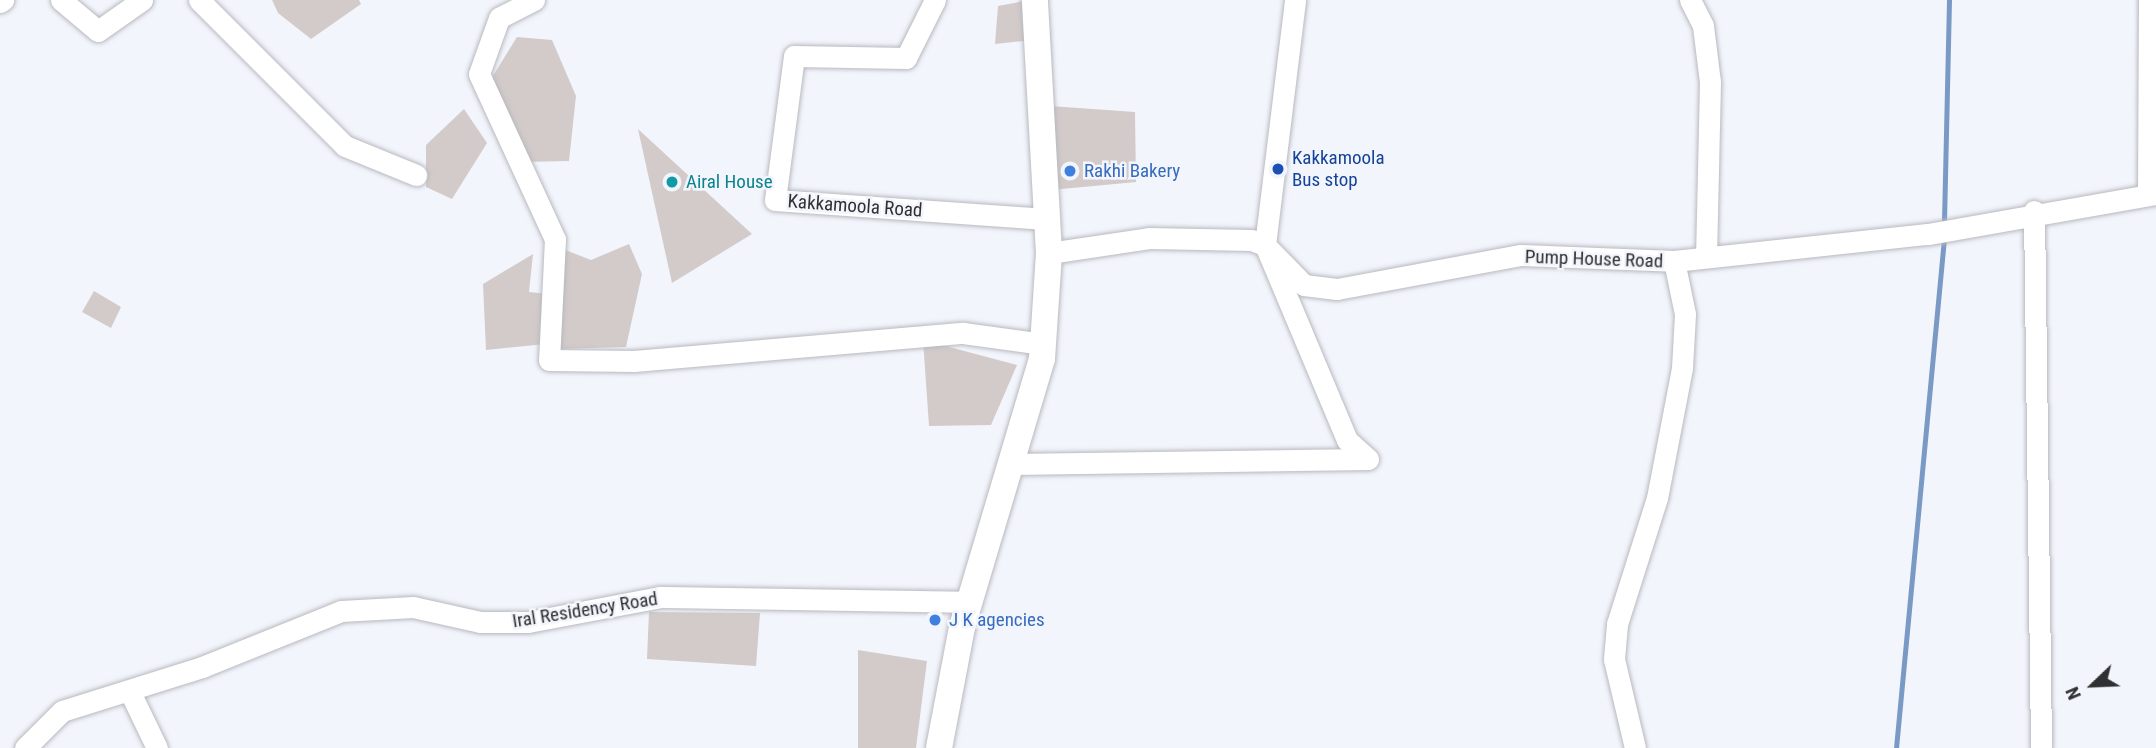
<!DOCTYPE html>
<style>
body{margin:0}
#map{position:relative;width:2156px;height:748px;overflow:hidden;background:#f3f5fc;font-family:"Roboto Condensed",sans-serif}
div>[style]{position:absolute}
.stream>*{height:5px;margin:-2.5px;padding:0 2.5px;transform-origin:2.5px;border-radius:2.5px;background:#7a99c5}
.building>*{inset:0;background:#d3cbca}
.roads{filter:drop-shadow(0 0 2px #b7b9bf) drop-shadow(0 0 2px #b7b9bf)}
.minor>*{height:21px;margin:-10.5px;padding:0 10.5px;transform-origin:10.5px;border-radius:10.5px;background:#fff}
.major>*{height:26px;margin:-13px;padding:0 13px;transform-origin:13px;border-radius:13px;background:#fff}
.dots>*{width:19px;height:19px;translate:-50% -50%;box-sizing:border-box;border:4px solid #f3f5fc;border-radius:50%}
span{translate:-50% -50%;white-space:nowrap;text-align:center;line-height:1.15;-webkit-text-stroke:5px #f3f5fc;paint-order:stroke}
.transit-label{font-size:19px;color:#164399}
.left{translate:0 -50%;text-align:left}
.shop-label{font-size:19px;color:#366cbe}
.culture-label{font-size:19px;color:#0d838f}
.street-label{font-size:19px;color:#2f3032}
.north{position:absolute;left:2058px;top:650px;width:70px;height:70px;-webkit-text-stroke:5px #f3f5fc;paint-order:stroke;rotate:247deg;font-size:19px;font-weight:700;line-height:28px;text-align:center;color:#2f3032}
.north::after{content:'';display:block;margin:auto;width:24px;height:32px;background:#2f3032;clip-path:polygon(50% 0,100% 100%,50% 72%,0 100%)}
</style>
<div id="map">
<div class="stream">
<i style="left:1944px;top:221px;width:221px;rotate:-88.7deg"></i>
<i style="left:1896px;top:748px;width:512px;rotate:-84.62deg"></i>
</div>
<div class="building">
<i style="clip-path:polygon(272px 0,359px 0,361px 4px,311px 39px,278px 13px)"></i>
<i style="clip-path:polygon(1029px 0,1024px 41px,995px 44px,998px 6px)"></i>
<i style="clip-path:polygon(517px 37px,552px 40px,576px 96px,569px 161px,521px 162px,491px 79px)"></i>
<i style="clip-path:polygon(1050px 106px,1135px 112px,1136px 182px,1051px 190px)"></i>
<i style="clip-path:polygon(464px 109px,487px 143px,452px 199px,426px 187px,426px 145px)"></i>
<i style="clip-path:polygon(638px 129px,752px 234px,672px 283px)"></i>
<i style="clip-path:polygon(629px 244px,642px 274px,626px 347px,554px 349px,563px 249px,591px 260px)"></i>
<i style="clip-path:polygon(533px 254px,529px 292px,548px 294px,545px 344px,486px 350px,483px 284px)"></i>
<i style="clip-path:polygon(94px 291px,121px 307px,111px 328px,82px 312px)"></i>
<i style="clip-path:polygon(923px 340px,1017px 365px,991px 425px,929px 426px)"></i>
<i style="clip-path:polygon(649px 612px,760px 613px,756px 666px,647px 659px)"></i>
<i style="clip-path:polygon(858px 650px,927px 661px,916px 748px,858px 748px)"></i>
</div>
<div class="roads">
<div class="minor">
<i style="left:61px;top:0;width:48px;rotate:40deg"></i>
<i style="left:98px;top:31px;width:54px;rotate:-35.2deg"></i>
<i style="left:199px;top:0;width:206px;rotate:45deg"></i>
<i style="left:345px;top:146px;width:77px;rotate:22.2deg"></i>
<i style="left:534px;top:0;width:39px;rotate:153deg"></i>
<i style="left:499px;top:18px;width:59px;rotate:109.7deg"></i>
<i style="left:479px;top:74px;width:182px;rotate:65.3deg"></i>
<i style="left:555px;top:239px;width:121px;rotate:92.8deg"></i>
<i style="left:549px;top:360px;width:85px;rotate:0.7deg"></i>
<i style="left:634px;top:361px;width:330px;rotate:-4.9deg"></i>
<i style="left:963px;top:333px;width:81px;rotate:7.8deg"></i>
<i style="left:935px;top:0;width:65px;rotate:116.6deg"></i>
<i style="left:906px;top:58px;width:112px;rotate:-179deg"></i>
<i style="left:794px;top:56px;width:145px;rotate:97.5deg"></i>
<i style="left:775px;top:200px;width:272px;rotate:4deg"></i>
<i style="left:1690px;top:0;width:29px;rotate:63deg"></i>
<i style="left:1703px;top:26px;width:56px;rotate:82.9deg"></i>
<i style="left:1710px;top:82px;width:175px;rotate:91.3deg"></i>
<i style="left:0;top:2px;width:4px;rotate:-34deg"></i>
<i style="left:2148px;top:194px;width:194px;rotate:-89.7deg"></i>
<i style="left:2034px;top:211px;width:537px;rotate:89.25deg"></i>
<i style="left:1049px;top:253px;width:101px;rotate:-8.5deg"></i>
<i style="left:1149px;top:238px;width:102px;rotate:1.1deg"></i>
<i style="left:1251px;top:240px;width:15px;rotate:20deg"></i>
<i style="left:1265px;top:245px;width:56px;rotate:45.7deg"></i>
<i style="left:1304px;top:285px;width:33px;rotate:7deg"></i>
<i style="left:1337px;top:289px;width:187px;rotate:-10.5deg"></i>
<i style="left:1521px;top:255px;width:153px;rotate:2.2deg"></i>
<i style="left:1674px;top:261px;width:255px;rotate:-6.1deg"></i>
<i style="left:1928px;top:234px;width:231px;rotate:-10deg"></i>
<i style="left:1011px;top:464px;width:357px;rotate:-0.8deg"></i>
<i style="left:1368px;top:459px;width:28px;rotate:-138deg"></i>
<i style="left:1347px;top:440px;width:212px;rotate:-112.8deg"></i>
<i style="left:1265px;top:245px;width:247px;rotate:-83deg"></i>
<i style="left:130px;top:692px;width:62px;rotate:64.3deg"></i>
<i style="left:25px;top:748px;width:52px;rotate:-45deg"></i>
<i style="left:62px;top:711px;width:147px;rotate:-17.4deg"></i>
<i style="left:202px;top:667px;width:150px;rotate:-21.9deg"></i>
<i style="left:341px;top:611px;width:72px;rotate:-3.2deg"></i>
<i style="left:413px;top:607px;width:69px;rotate:12.6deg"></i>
<i style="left:480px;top:622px;width:48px"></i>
<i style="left:528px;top:622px;width:134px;rotate:-10.7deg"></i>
<i style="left:660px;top:597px;width:309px;rotate:0.9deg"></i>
<i style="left:1635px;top:748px;width:91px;rotate:-103.3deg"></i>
<i style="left:1614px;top:659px;width:35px;rotate:-85deg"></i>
<i style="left:1617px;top:624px;width:132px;rotate:-72.4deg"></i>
<i style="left:1657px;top:498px;width:132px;rotate:-79.1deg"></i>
<i style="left:1682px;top:368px;width:54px;rotate:-86.8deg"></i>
<i style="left:1685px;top:314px;width:54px;rotate:-101.7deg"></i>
</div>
<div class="major">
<i style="left:939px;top:748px;width:123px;rotate:-79.2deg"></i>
<i style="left:962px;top:627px;width:280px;rotate:-73.4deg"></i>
<i style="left:1042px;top:359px;width:106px;rotate:-86.2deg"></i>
<i style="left:1049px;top:253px;width:253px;rotate:-93.2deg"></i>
</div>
</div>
<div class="dots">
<i style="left:1278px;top:169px;background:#1a4fb4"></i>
<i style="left:1070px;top:171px;background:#3f7fe0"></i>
<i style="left:672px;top:182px;background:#0f9aa8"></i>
<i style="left:935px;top:620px;background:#3f7fe0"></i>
</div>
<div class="transit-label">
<span class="left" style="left:1292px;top:169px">Kakkamoola<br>Bus stop</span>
</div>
<div class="shop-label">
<span class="left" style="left:1084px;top:171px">Rakhi Bakery</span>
<span class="left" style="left:949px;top:620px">J K agencies</span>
</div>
<div class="culture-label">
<span class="left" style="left:686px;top:182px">Airal House</span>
</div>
<div class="street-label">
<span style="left:855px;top:206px;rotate:4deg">Kakkamoola Road</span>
<span style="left:1594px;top:259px;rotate:2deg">Pump House Road</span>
<span style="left:585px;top:610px;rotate:-9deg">Iral Residency Road</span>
</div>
<div class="north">N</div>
</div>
